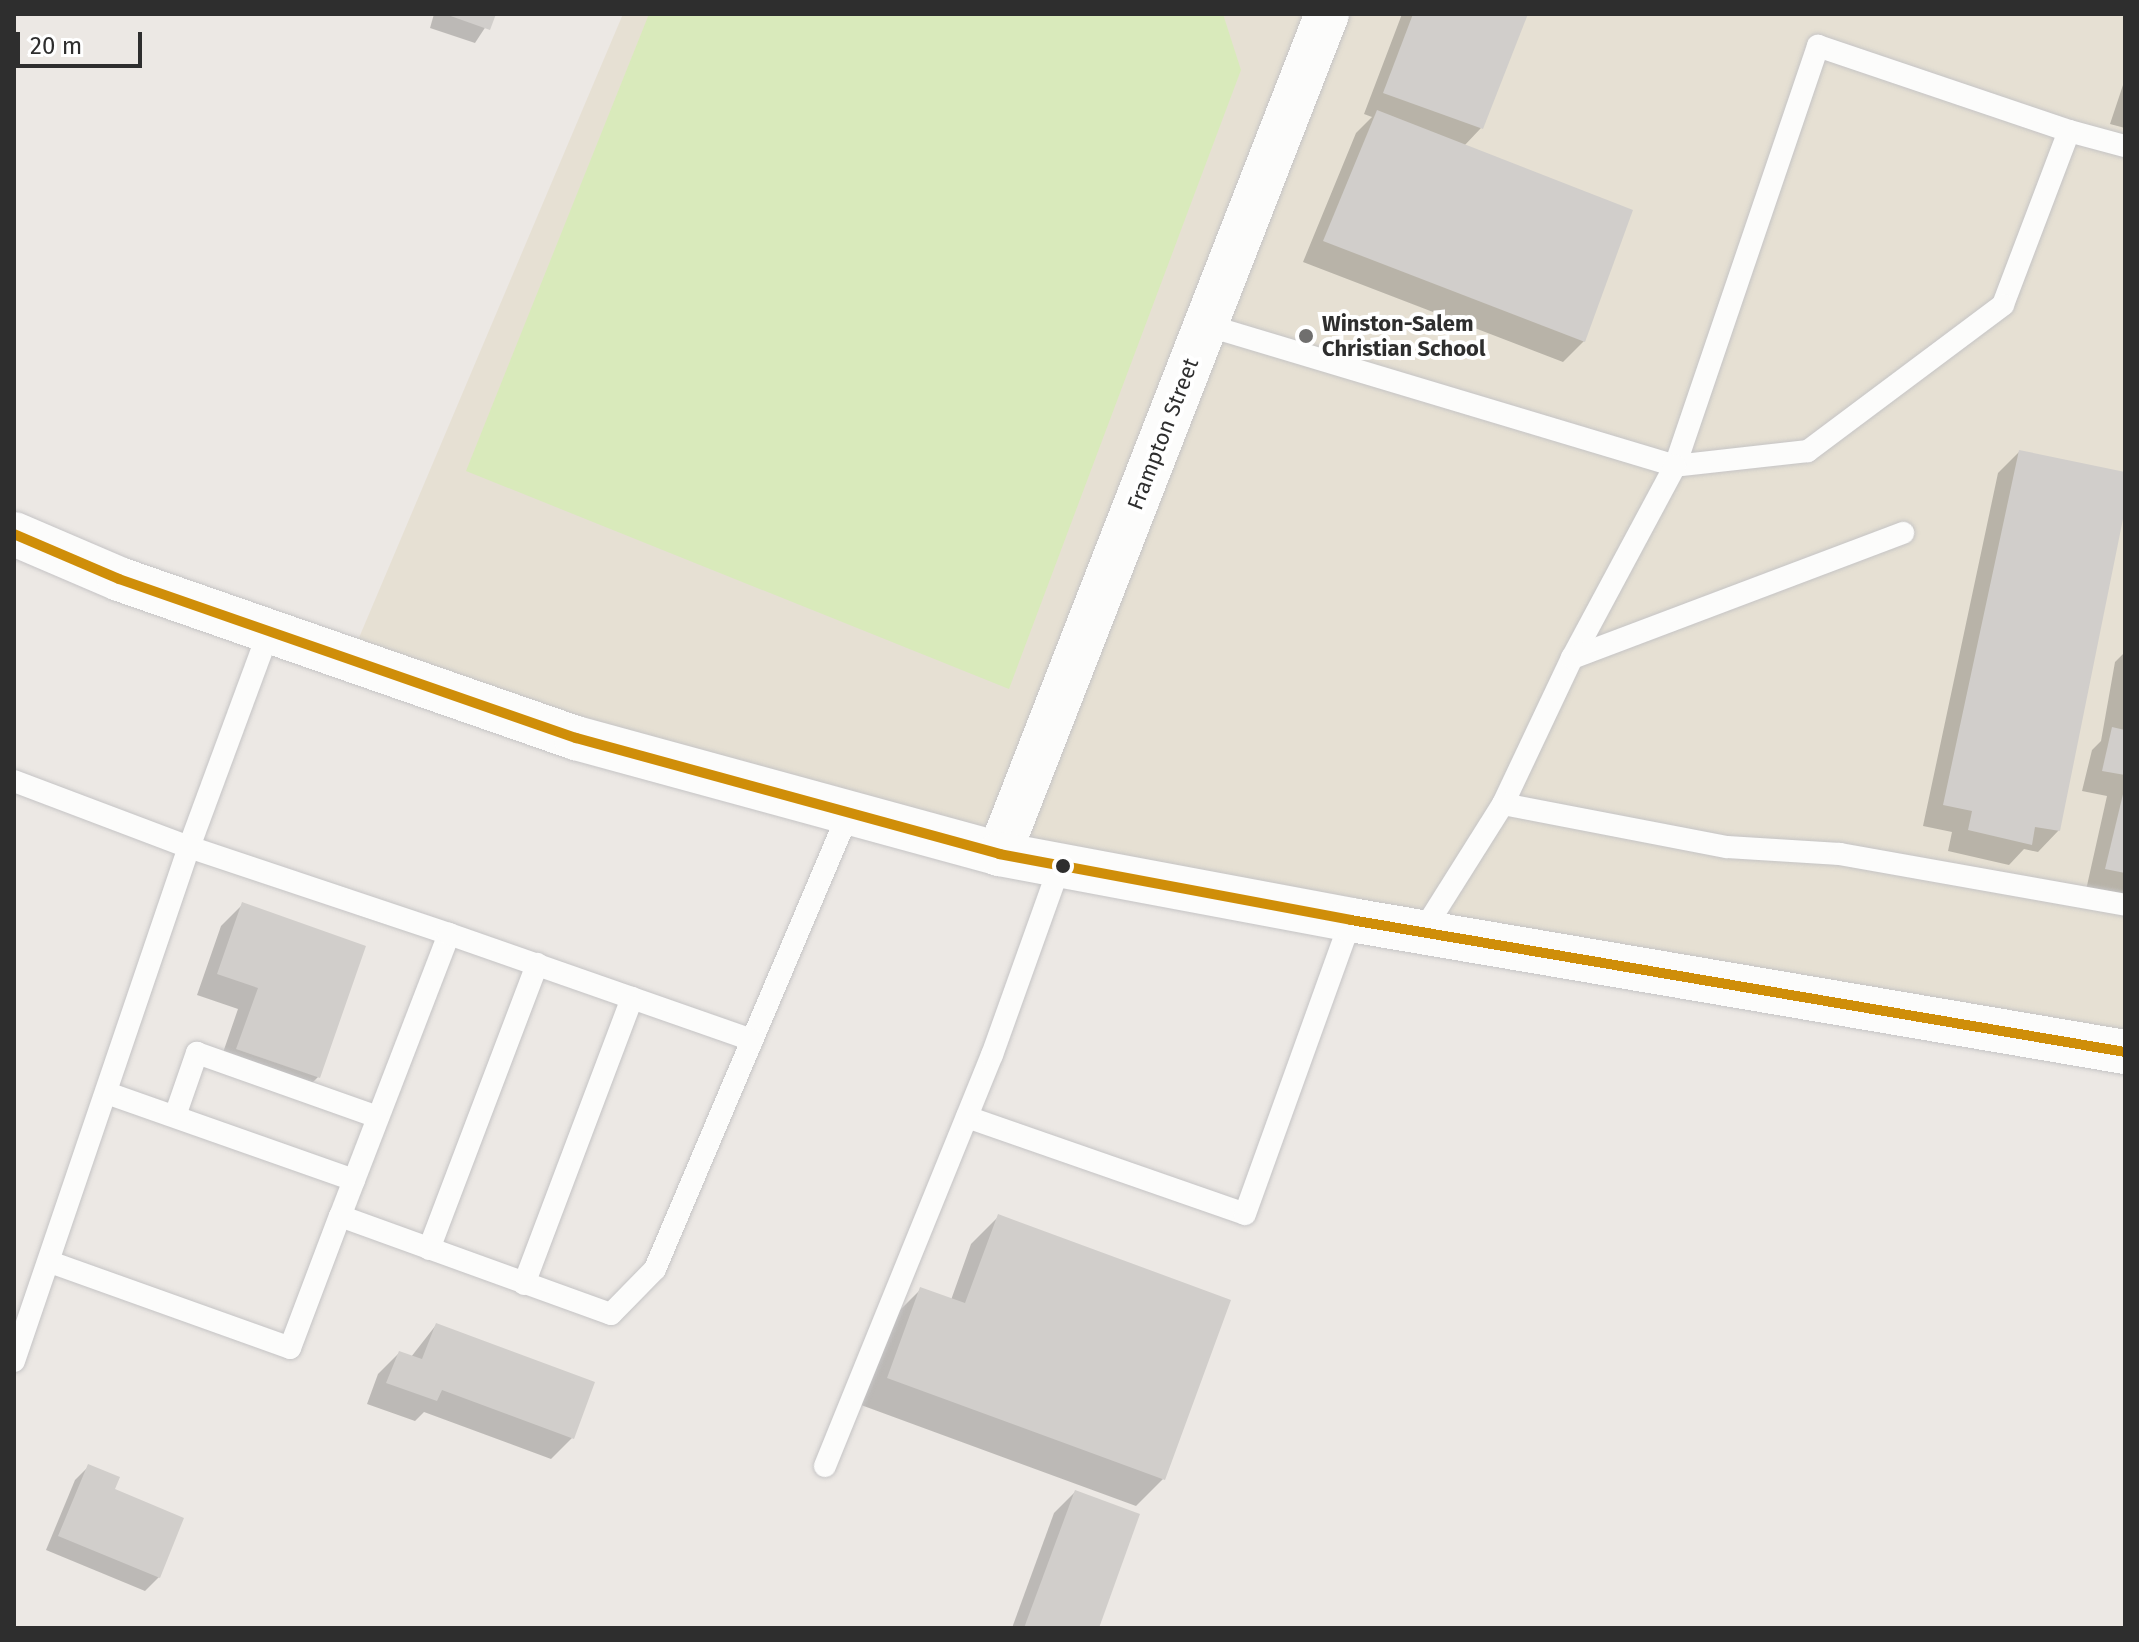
<!DOCTYPE html>
<style>
body{margin:0}
#map{position:relative;width:2139px;height:1642px;overflow:hidden;background:#ece8e4;font-family:"Fira Sans",sans-serif}
div>[style]{position:absolute}
.education>*{inset:0;background:#e6e0d3}
.pitch>*{inset:0;background:#d9eabb}
.shadow>*{inset:0;background:#0003}
.building>*{inset:0;background:#d1cecb}
.roads{filter:drop-shadow(0 0 2px #c5c4c5) drop-shadow(0 0 2px #c5c4c5)}
.service>*{height:22px;margin:-11px;padding:0 11px;transform-origin:11px;border-radius:11px;background:#fcfcfb}
.minor>*{height:44px;margin:-22px;padding:0 22px;transform-origin:22px;border-radius:22px;background:#fcfcfb}
.secondary>*{height:44px;margin:-22px;padding:0 22px;transform-origin:22px;border-radius:22px;background:#fcfcfb}
.bus-1>*{height:10px;margin:-5px;padding:0 5px;transform-origin:5px;border-radius:5px;background:#cf8e09}
.dots>*{width:22px;height:22px;translate:-50% -50%;box-sizing:border-box;border:4px solid #fff;border-radius:50%}
span{translate:-50% -50%;white-space:nowrap;text-align:center;line-height:1.15;-webkit-text-stroke:8px #fff;paint-order:stroke}
.poi-label{font-size:22px;color:#2e2e2e;font-weight:700}
.left{translate:0 -50%;text-align:left}
.street-label{font-size:22px;color:#2e2e2e}
.frame{position:absolute;inset:0;border:16px solid #2e2e2e;pointer-events:none}
.scale{position:absolute;left:16px;top:32px;width:126px;height:36px;box-sizing:border-box;border:4px solid #2e2e2e;border-top:0;padding-left:10px;font-size:24px;line-height:28px;white-space:nowrap;color:#2e2e2e;-webkit-text-stroke:6px #fff;paint-order:stroke}
</style>
<div id="map">
<div class="education">
<i style="clip-path:polygon(623px 14px,2125px 14px,2125px 1052px,999px 854px,350px 659px)"></i>
</div>
<div class="pitch">
<i style="clip-path:polygon(649px 14px,1223px 14px,1241px 70px,1009px 689px,466px 471px)"></i>
</div>
<div class="shadow">
<i style="clip-path:polygon(434px 14px,494px 14px,475px 43px,430px 28px)"></i>
<i style="clip-path:polygon(1402px 14px,1526px 14px,1481px 128px,1464px 146px,1584px 341px,1563px 362px,1303px 262px,1356px 133px,1372px 117px,1364px 114px)"></i>
<i style="clip-path:polygon(2125px 79px,2125px 128px,2110px 124px)"></i>
<i style="clip-path:polygon(2019px 452px,2125px 474px,2125px 499px,2059px 830px,2038px 852px,2024px 849px,2009px 865px,1948px 851px,1952px 832px,1923px 826px,1998px 473px)"></i>
<i style="clip-path:polygon(2125px 652px,2125px 897px,2086px 890px,2107px 796px,2082px 791px,2092px 750px,2101px 741px,2115px 662px)"></i>
<i style="clip-path:polygon(242px 905px,318px 1077px,297px 1098px,217px 1070px,238px 1009px,197px 995px,221px 926px)"></i>
<i style="clip-path:polygon(999px 1216px,1163px 1479px,1136px 1506px,861px 1405px,894px 1316px,921px 1289px,951px 1300px,971px 1244px)"></i>
<i style="clip-path:polygon(436px 1325px,572px 1438px,551px 1459px,424px 1412px,415px 1421px,367px 1404px,378px 1374px,399px 1353px,411px 1357px)"></i>
<i style="clip-path:polygon(89px 1466px,112px 1490px,159px 1577px,145px 1591px,46px 1550px,75px 1480px)"></i>
<i style="clip-path:polygon(1075px 1492px,1097px 1628px,1012px 1628px,1054px 1513px)"></i>
</div>
<div class="building">
<i style="clip-path:polygon(445px 14px,496px 14px,490px 30px)"></i>
<i style="clip-path:polygon(1413px 14px,1528px 14px,1483px 129px,1383px 93px)"></i>
<i style="clip-path:polygon(1377px 110px,1633px 210px,1585px 342px,1323px 241px)"></i>
<i style="clip-path:polygon(2019px 450px,2125px 472px,2125px 509px,2060px 831px,2035px 827px,2032px 845px,1968px 830px,1972px 811px,1943px 805px)"></i>
<i style="clip-path:polygon(2112px 727px,2125px 730px,2125px 775px,2102px 771px)"></i>
<i style="clip-path:polygon(2124px 790px,2125px 790px,2125px 873px,2105px 869px)"></i>
<i style="clip-path:polygon(242px 902px,366px 946px,320px 1078px,236px 1049px,258px 988px,217px 974px)"></i>
<i style="clip-path:polygon(998px 1214px,1231px 1300px,1165px 1480px,887px 1378px,920px 1287px,965px 1303px)"></i>
<i style="clip-path:polygon(436px 1323px,595px 1382px,574px 1439px,442px 1390px,437px 1401px,386px 1383px,399px 1351px,422px 1359px)"></i>
<i style="clip-path:polygon(88px 1464px,120px 1477px,115px 1489px,184px 1518px,160px 1578px,58px 1536px)"></i>
<i style="clip-path:polygon(1075px 1490px,1140px 1514px,1099px 1628px,1024px 1628px)"></i>
</div>
<div class="roads">
<div class="service">
<i style="left:1818px;top:46px;width:265px;rotate:18.7deg"></i>
<i style="left:2069px;top:131px;width:186px;rotate:110.8deg"></i>
<i style="left:2003px;top:305px;width:244px;rotate:143.2deg"></i>
<i style="left:1808px;top:451px;width:134px;rotate:173.6deg"></i>
<i style="left:1675px;top:466px;width:444px;rotate:-71.2deg"></i>
<i style="left:2069px;top:131px;width:58px;rotate:15deg"></i>
<i style="left:1206px;top:325px;width:490px;rotate:16.7deg"></i>
<i style="left:1675px;top:466px;width:218px;rotate:118.2deg"></i>
<i style="left:1572px;top:658px;width:161px;rotate:115.3deg"></i>
<i style="left:1503px;top:804px;width:150px;rotate:122.2deg"></i>
<i style="left:269px;top:631px;width:230px;rotate:110.3deg"></i>
<i style="left:189px;top:847px;width:274px;rotate:18.5deg"></i>
<i style="left:449px;top:934px;width:302px;rotate:111.1deg"></i>
<i style="left:340px;top:1216px;width:288px;rotate:19.9deg"></i>
<i style="left:611px;top:1314px;width:63px;rotate:-45.6deg"></i>
<i style="left:655px;top:1269px;width:496px;rotate:-67deg"></i>
<i style="left:1572px;top:658px;width:354px;rotate:-20.7deg"></i>
<i style="left:14px;top:781px;width:187px;rotate:20.7deg"></i>
<i style="left:189px;top:847px;width:543px;rotate:108.8deg"></i>
<i style="left:1503px;top:804px;width:228px;rotate:10.9deg"></i>
<i style="left:1727px;top:847px;width:113px;rotate:3.5deg"></i>
<i style="left:1840px;top:854px;width:290px;rotate:10.1deg"></i>
<i style="left:449px;top:934px;width:321px;rotate:19.3deg"></i>
<i style="left:107px;top:1093px;width:262px;rotate:19.4deg"></i>
<i style="left:175px;top:1116px;width:67px;rotate:-70.8deg"></i>
<i style="left:197px;top:1053px;width:192px;rotate:19.5deg"></i>
<i style="left:967px;top:1117px;width:294px;rotate:19.2deg"></i>
<i style="left:1245px;top:1214px;width:313px;rotate:-70.2deg"></i>
<i style="left:429px;top:1249px;width:305px;rotate:-69.2deg"></i>
<i style="left:50px;top:1262px;width:255px;rotate:19.7deg"></i>
<i style="left:290px;top:1348px;width:141px;rotate:-69.3deg"></i>
<i style="left:524px;top:1284px;width:306px;rotate:-69.3deg"></i>
<i style="left:825px;top:1466px;width:444px;rotate:-67.9deg"></i>
<i style="left:992px;top:1055px;width:202px;rotate:-70.3deg"></i>
</div>
<div class="minor">
<i style="left:999px;top:854px;width:902px;rotate:-68.67deg"></i>
</div>
<div class="secondary">
<i style="left:14px;top:534px;width:114px;rotate:23.2deg"></i>
<i style="left:119px;top:579px;width:484px;rotate:19.2deg"></i>
<i style="left:576px;top:738px;width:439px;rotate:15.3deg"></i>
<i style="left:999px;top:854px;width:358px;rotate:10.6deg"></i>
<i style="left:1351px;top:920px;width:785px;rotate:9.68deg"></i>
</div>
</div>
<div class="bus-1">
<i style="left:14px;top:534px;width:114px;rotate:23.2deg"></i>
<i style="left:119px;top:579px;width:484px;rotate:19.2deg"></i>
<i style="left:576px;top:738px;width:439px;rotate:15.3deg"></i>
<i style="left:999px;top:854px;width:358px;rotate:10.6deg"></i>
<i style="left:1351px;top:920px;width:785px;rotate:9.68deg"></i>
</div>
<div class="dots">
<i style="left:1306px;top:336px;background:#706f6e"></i>
<i style="left:1063px;top:866px;background:#2e2e2e"></i>
</div>
<div class="poi-label">
<span class="left" style="left:1322px;top:336px">Winston-Salem<br>Christian School</span>
</div>
<div class="street-label">
<span style="left:1163px;top:434px;rotate:-69deg">Frampton Street</span>
</div>
<div class="frame"></div>
<div class="scale">20 m</div>
</div>
